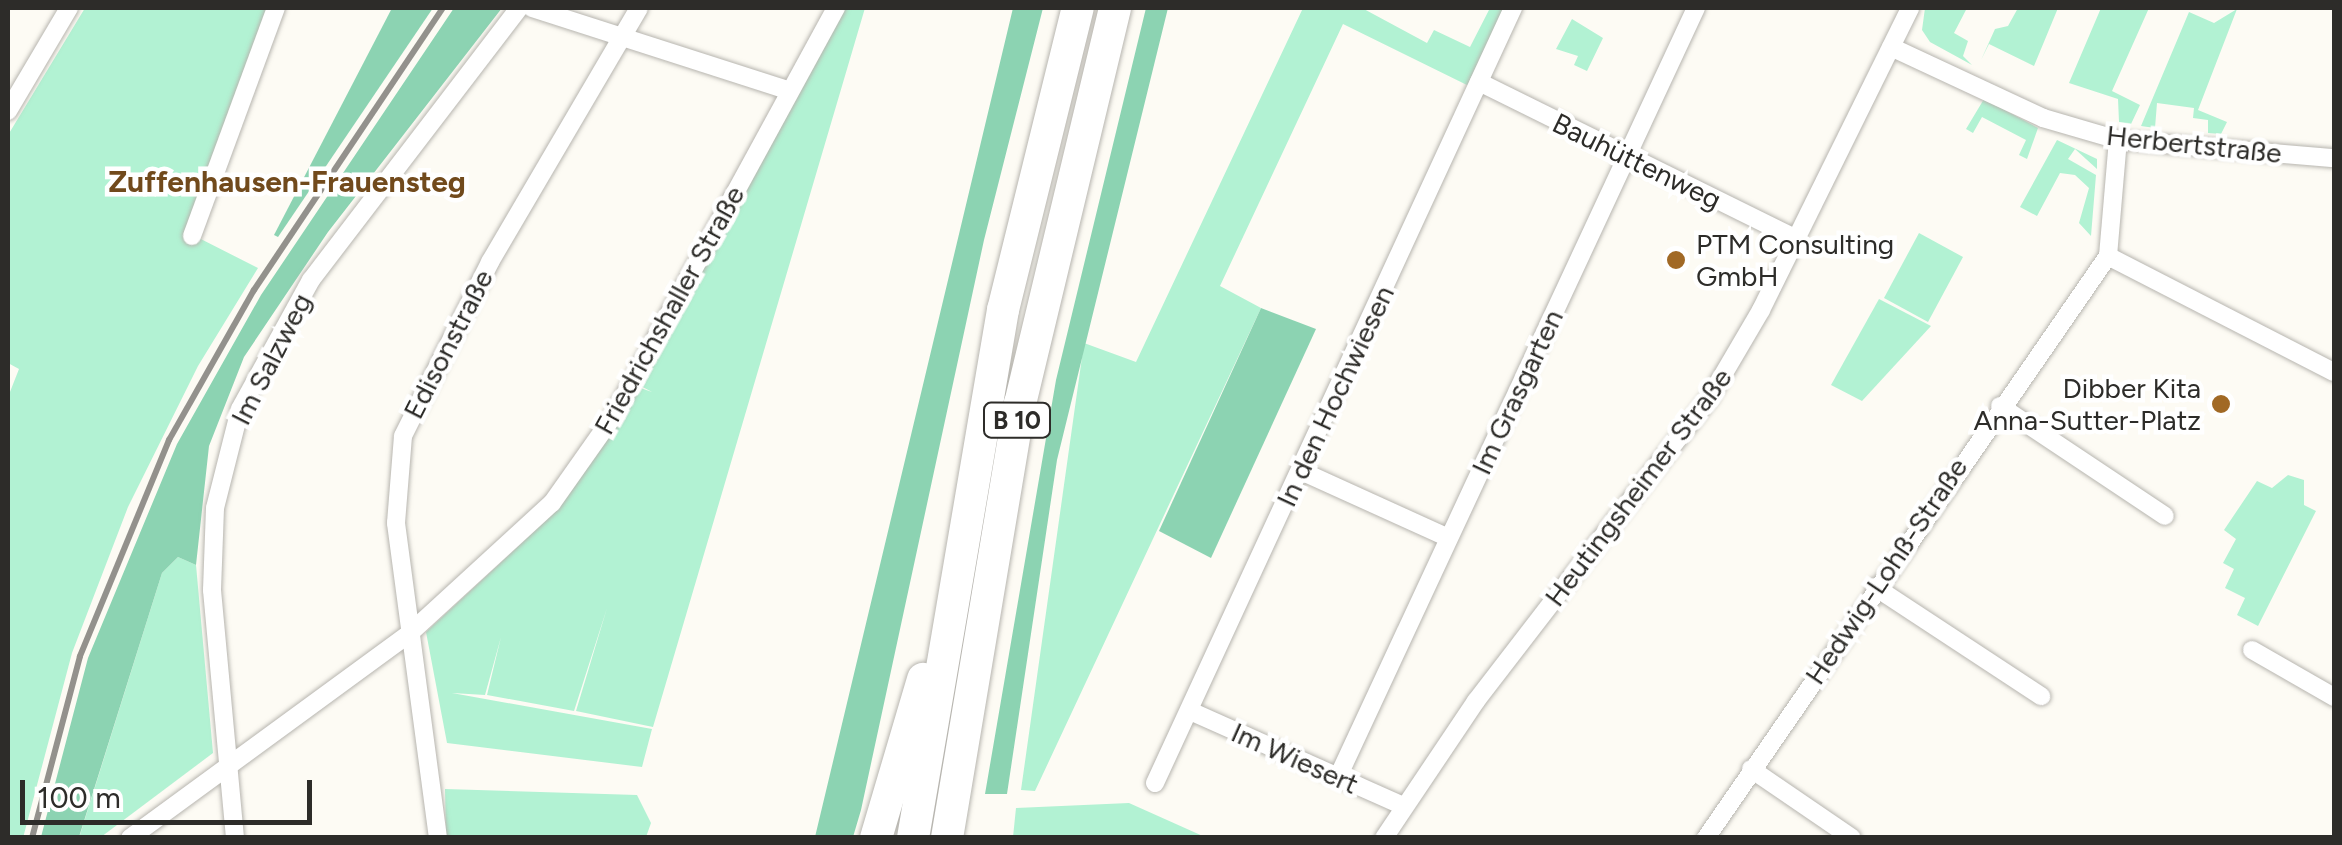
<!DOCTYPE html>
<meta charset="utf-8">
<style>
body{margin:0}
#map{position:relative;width:2342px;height:845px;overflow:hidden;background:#fdfbf4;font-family:Figtree,sans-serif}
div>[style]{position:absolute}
.green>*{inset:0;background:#b2f2d3}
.forest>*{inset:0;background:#8cd3b2}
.roads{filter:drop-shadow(0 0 2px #b7b5af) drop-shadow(0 0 2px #b7b5af)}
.street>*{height:18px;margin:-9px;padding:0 9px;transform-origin:9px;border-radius:9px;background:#fff}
.highway>*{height:32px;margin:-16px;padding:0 16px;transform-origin:16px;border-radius:16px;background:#fff}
.rail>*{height:6px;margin:-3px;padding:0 3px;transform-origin:3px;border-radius:3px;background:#93918c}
.dots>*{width:28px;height:28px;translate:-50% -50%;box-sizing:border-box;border:5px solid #fff;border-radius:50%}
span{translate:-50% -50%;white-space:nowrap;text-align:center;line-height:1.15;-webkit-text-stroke:9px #fff;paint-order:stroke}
.shield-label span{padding:2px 8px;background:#fff;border:2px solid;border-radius:8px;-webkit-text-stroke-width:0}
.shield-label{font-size:25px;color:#2d2c29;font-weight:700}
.street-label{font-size:28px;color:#2d2c29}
.poi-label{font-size:28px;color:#2d2c29}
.left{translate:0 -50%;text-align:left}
.right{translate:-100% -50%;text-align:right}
.neighbourhood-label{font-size:30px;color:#714a1c;font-weight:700}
.frame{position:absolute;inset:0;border:10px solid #2d2c29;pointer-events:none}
.scale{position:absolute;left:20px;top:780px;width:292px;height:45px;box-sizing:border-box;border:5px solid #2d2c29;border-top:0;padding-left:12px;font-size:30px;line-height:35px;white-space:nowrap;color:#2d2c29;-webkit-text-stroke:8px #fff;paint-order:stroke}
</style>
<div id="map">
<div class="green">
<i style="clip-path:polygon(85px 8px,268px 8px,185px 231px,258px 268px,198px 366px,128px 507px,72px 653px,23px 838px,8px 837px,8px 397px,19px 369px,8px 363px,8px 135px)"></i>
<i style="clip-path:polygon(842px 8px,865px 8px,653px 727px,576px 711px,607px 608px,574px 711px,487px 695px,501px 637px,485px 695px,452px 693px,652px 729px,642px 767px,447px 743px,426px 632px,553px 514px,635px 386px,652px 392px,635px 383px)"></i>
<i style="clip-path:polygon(1303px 8px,1362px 8px,1427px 43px,1434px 30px,1470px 47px,1490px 8px,1508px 8px,1471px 87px,1343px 24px,1220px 286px,1261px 308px,1035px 791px,1021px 790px,1084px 343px,1136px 362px)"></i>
<i style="clip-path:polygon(1925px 8px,1967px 8px,1954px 33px,1968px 41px,1963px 56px,1972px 65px,1930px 42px,1922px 30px)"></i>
<i style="clip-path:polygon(2018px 8px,2058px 8px,2034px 66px,1989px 44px,1981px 60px,1995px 29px,2008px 26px)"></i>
<i style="clip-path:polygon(2101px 8px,2149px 8px,2112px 91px,2140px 105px,2131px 124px,2119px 122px,2118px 99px,2069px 83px)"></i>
<i style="clip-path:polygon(2237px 9px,2198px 110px,2227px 122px,2221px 134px,2208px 133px,2208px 120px,2193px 118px,2194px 108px,2157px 103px,2155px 128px,2141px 126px,2189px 12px,2214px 23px)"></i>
<i style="clip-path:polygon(1572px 19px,1603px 38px,1587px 71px,1574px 65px,1578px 56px,1556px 49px)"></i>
<i style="clip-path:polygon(1984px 99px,2038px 128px,2027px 159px,2019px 155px,2026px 140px,1982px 117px,1973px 133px,1966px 129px)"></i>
<i style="clip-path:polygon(2057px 140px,2097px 159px,2097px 169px,2075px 149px,2068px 159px,2096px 175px,2091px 236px,2079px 223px,2089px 188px,2075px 175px,2060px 173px,2037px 216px,2020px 207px)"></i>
<i style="clip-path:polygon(1919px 233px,1963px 257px,1928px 322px,1884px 298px)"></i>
<i style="clip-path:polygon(1879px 299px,1931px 326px,1862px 401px,1831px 385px)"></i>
<i style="clip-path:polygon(2288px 475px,2304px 480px,2304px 505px,2316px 511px,2258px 626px,2237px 615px,2245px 598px,2225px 588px,2234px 569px,2223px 563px,2236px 539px,2224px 530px,2257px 481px,2272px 488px)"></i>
<i style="clip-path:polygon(178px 557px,196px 565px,213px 753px,101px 837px,79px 838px,162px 573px)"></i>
<i style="clip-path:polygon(445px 789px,637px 795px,651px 823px,646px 837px,446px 837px)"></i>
<i style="clip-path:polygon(1129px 803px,1205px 837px,1013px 837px,1016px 808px)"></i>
</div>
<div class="forest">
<i style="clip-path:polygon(392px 8px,433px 8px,278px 237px,274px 235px)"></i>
<i style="clip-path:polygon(454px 8px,502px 8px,328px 232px,244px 357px,209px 446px,196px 565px,178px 557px,162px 573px,79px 837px,41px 837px,88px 658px,177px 444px,261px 295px)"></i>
<i style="clip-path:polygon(1013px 8px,1043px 8px,984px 240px,861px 810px,853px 837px,815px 837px)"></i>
<i style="clip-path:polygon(1146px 8px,1168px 8px,1057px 460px,1007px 794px,985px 794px,1056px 380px)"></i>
<i style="clip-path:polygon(1261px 308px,1316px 329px,1211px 558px,1159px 531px)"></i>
</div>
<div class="roads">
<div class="street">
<i style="left:532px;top:8px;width:271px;rotate:17.8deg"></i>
<i style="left:1891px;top:47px;width:168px;rotate:25deg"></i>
<i style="left:2043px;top:118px;width:78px;rotate:16.3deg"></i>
<i style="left:2118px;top:140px;width:217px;rotate:4.8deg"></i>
<i style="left:1479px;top:82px;width:354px;rotate:26.3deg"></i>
<i style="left:8px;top:111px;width:120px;rotate:-59.4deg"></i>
<i style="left:192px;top:236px;width:243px;rotate:-69.8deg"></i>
<i style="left:2108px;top:256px;width:254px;rotate:27.2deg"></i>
<i style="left:2000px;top:406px;width:198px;rotate:33.7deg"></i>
<i style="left:1301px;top:471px;width:162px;rotate:24.4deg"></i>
<i style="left:1875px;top:587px;width:199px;rotate:33.3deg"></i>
<i style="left:2252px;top:650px;width:95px;rotate:29.8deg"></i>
<i style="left:1190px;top:711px;width:231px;rotate:24deg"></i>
<i style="left:1751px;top:769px;width:122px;rotate:34.3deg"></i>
<i style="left:1338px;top:777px;width:848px;rotate:-65.04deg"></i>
<i style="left:1155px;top:783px;width:854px;rotate:-65.21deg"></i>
<i style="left:130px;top:838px;width:348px;rotate:-36.2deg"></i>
<i style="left:411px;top:632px;width:191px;rotate:-42.5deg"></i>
<i style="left:552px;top:503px;width:108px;rotate:-54.8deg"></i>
<i style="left:614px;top:415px;width:464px;rotate:-61.4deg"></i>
<i style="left:235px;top:838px;width:249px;rotate:-95.3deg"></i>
<i style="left:212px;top:590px;width:82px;rotate:-87.9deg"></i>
<i style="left:215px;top:508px;width:102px;rotate:-75.8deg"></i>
<i style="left:240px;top:409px;width:147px;rotate:-61.2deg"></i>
<i style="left:311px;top:280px;width:342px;rotate:-52.6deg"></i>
<i style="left:438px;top:838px;width:318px;rotate:-97.6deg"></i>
<i style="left:396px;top:523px;width:87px;rotate:-85.4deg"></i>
<i style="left:403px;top:436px;width:195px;rotate:-63.4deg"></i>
<i style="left:490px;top:262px;width:294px;rotate:-59.6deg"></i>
<i style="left:1384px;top:838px;width:165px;rotate:-56.1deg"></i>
<i style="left:1476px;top:701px;width:384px;rotate:-52.4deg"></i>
<i style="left:1710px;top:397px;width:101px;rotate:-59.6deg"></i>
<i style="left:1761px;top:310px;width:337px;rotate:-63.7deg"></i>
<i style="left:1706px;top:838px;width:707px;rotate:-55.37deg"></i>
<i style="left:2108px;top:256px;width:116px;rotate:-85.1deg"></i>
</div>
<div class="highway">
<i style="left:876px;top:838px;width:166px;rotate:-73.5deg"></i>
<i style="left:913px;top:838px;width:536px;rotate:-80.33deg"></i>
<i style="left:1003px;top:310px;width:311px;rotate:-76.1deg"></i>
<i style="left:947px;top:838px;width:440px;rotate:-80.5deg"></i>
<i style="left:1020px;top:404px;width:407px;rotate:-76.5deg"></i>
</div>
</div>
<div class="rail">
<i style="left:32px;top:838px;width:188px;rotate:-75.2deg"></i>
<i style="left:80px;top:656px;width:234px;rotate:-67.6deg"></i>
<i style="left:169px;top:440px;width:172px;rotate:-60.5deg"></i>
<i style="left:254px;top:290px;width:339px;rotate:-56.2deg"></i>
</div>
<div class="dots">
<i style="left:1676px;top:260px;background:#a16925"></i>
<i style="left:2221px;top:404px;background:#a16925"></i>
</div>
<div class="shield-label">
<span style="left:1017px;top:420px">B 10</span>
</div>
<div class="street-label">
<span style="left:2194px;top:144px;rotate:6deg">Herbertstraße</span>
<span style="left:1637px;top:161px;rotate:26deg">Bauhüttenweg</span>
<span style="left:669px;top:310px;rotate:-61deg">Friedrichshaller Straße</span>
<span style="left:448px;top:344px;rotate:-63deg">Edisonstraße</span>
<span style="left:271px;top:359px;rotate:-63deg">Im Salzweg</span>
<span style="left:1517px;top:392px;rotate:-65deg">Im Grasgarten</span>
<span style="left:1335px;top:396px;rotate:-65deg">In den Hochwiesen</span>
<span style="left:1638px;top:487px;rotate:-53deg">Heutingsheimer Straße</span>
<span style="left:1886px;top:571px;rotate:-56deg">Hedwig-Lohß-Straße</span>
<span style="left:1295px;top:758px;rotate:24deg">Im Wiesert</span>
</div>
<div class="poi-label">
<span class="left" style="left:1696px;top:260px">PTM Consulting<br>GmbH</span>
<span class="right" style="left:2201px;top:404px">Dibber Kita<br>Anna-Sutter-Platz</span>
</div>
<div class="neighbourhood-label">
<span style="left:287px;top:182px">Zuffenhausen-Frauensteg</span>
</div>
<div class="frame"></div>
<div class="scale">100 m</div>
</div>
